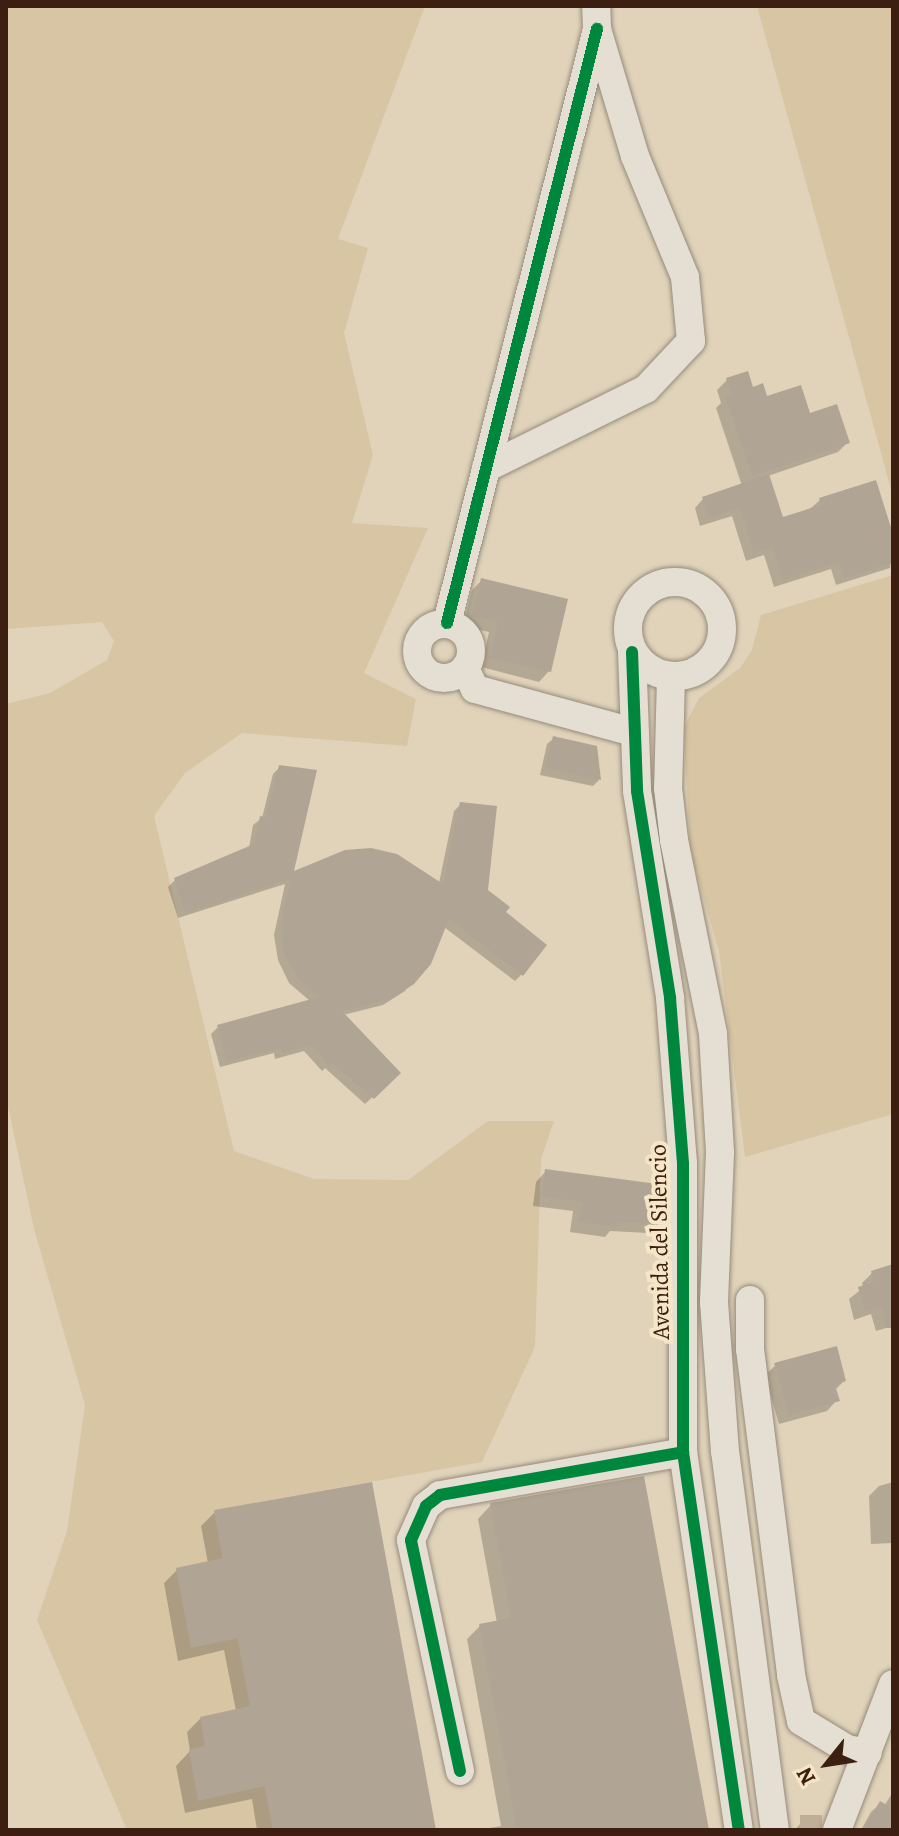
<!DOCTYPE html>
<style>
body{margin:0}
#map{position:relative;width:899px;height:1836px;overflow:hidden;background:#e0d3ba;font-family:Alegreya,serif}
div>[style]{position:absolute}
.green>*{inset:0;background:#d8c5a3}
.shadow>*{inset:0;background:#0003}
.building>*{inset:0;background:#b0a494}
.street-tunnel>*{height:28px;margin-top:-14px;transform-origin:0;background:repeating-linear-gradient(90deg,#bfaf98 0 28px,transparent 0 42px)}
.roads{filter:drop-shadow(0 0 2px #968b7b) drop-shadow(0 0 2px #968b7b)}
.street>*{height:28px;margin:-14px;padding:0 14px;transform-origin:14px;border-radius:14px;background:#e5dfd3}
.street>.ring{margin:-14px;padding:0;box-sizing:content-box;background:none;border:28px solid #e5dfd3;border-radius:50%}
.cycleway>*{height:12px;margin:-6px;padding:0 6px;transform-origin:6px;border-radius:6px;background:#00873e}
span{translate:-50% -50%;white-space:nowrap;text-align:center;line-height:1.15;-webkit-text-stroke:8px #f5e6c8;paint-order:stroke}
.street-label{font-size:24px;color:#3d1f12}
.frame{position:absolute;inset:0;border:8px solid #3d1f12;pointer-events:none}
.north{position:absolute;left:787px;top:1724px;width:80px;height:80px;-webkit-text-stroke:6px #f5e6c8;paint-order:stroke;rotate:240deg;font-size:22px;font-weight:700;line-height:32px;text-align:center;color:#3d1f12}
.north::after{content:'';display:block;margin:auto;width:28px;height:36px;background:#3d1f12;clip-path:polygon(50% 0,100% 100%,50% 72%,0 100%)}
</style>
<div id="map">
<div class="green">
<i style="clip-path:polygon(6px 6px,425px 6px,338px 239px,368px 248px,344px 333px,373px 455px,352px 523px,428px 528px,364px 673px,416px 699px,407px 746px,242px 733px,185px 773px,154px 816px,234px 1151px,314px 1179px,408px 1180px,488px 1121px,554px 1121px,541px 1159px,535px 1347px,482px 1462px,214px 1510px,273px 1830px,127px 1830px,37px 1620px,67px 1531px,85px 1405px,34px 1229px,6px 1097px,6px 704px,50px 693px,107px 660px,114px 641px,102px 622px,6px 629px)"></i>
<i style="clip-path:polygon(757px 6px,893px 6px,893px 497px,875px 431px)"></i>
<i style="clip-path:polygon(893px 575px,893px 1114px,745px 1157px,719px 952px,690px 850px,684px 727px,699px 698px,740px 668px,752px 650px,761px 615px)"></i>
</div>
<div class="shadow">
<i style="clip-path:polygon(727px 380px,809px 416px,848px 442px,838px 452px,768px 476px,782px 520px,811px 508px,820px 500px,893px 541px,890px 568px,836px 585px,831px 569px,774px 587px,764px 555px,746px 561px,732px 516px,700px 526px,695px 508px,703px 499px,742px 486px,716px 408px,721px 403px,717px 390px)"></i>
<i style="clip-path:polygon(482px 580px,549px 671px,539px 682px,481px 667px,489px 632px,463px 626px,472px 590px)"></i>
<i style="clip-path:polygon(554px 738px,599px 780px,593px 786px,540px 775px,547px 744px)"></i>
<i style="clip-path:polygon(280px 767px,292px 875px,439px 883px,454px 811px,461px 804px,486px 890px,503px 912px,522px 974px,515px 981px,444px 927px,405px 991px,383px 1005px,343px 1015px,398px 1073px,365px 1104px,325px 1068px,322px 1071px,304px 1051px,275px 1059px,274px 1053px,220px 1067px,211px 1034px,218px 1027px,310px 1001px,289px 983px,278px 960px,274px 935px,285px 884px,178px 918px,168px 887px,175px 880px,249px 848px,253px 825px,262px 818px,273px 774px)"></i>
<i style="clip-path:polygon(546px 1171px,659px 1223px,648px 1233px,610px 1231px,605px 1237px,570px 1232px,573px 1211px,533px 1206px,536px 1182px)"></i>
<i style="clip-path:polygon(893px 1267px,893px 1326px,876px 1331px,871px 1314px,854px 1320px,849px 1299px,863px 1288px,862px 1283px,872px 1273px)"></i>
<i style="clip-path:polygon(776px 1365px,844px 1381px,835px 1390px,837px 1400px,827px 1411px,779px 1424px,765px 1375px)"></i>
<i style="clip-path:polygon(893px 1482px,893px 1543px,871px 1544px,869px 1496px,879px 1486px)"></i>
<i style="clip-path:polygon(491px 1505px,707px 1830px,478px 1830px,501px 1826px,467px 1639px,480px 1626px,497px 1623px,478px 1519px)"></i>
<i style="clip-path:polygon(215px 1512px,434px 1830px,257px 1830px,252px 1799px,185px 1813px,176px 1766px,190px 1751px,187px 1732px,200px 1719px,236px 1711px,224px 1650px,178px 1661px,164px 1583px,177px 1570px,208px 1563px,201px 1526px)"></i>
<i style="clip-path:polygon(893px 1792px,893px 1830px,861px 1830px,871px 1812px,880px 1804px,884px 1806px)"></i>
<i style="clip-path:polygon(819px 1822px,820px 1830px,795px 1830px,800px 1824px)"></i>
</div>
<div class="building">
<i style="clip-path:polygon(748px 371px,753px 387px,763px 383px,767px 396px,801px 385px,810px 413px,837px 404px,850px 443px,752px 476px,725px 396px,731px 394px,726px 378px)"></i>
<i style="clip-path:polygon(769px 474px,783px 517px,821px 505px,819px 498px,876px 480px,893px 534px,893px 563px,844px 578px,839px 562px,783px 580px,773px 548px,754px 553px,740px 508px,709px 518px,702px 497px)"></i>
<i style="clip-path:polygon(481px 578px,568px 599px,551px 672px,490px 658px,498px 622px,472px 616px)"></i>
<i style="clip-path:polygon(553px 736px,597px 746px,601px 780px,545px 768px)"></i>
<i style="clip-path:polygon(279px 765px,317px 770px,294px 871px,345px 850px,371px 848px,397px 854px,443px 884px,460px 802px,497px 806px,488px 890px,510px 907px,506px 912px,547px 945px,523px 976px,449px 919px,431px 964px,414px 984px,391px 999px,342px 1011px,401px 1073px,374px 1099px,333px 1063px,330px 1066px,311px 1045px,282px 1053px,281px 1048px,227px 1061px,217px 1025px,319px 997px,296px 976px,284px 953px,281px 927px,290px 879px,185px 913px,174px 878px,254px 844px,260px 816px,266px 817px)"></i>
<i style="clip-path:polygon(545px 1169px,665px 1185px,661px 1224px,618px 1222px,617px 1227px,579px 1222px,582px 1202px,542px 1196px)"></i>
<i style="clip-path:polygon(893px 1264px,893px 1328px,887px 1328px,881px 1306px,865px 1311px,858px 1287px,874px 1282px,871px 1271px)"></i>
<i style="clip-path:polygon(837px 1346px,846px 1381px,835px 1385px,840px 1401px,789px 1415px,774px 1363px)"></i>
<i style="clip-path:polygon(644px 1476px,709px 1830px,517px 1830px,479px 1624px,511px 1618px,490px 1503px)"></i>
<i style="clip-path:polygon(372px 1482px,436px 1830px,273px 1830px,265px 1786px,198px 1801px,189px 1750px,205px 1746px,200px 1717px,250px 1706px,238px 1638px,191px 1648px,176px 1568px,223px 1558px,214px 1510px)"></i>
<i style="clip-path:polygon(880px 1801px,893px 1809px,893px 1830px,863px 1830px)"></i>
</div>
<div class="street-tunnel">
<i style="left:800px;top:1829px;width:22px"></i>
</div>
<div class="roads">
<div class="street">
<i style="left:486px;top:468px;width:178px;rotate:-26.3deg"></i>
<i style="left:646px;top:389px;width:66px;rotate:-46.8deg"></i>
<i style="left:691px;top:341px;width:64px;rotate:-95.4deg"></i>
<i style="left:685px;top:277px;width:131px;rotate:-112.5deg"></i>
<i style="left:635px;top:156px;width:133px;rotate:-106.7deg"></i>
<i style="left:597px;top:29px;width:23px;rotate:-92deg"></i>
<i class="ring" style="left:628px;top:582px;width:66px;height:66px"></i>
<i style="left:447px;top:623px;width:613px;rotate:-75.83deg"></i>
<i class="ring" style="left:417px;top:624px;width:26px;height:26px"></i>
<i style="left:632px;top:652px;width:139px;rotate:87.9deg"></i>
<i style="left:637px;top:791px;width:210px;rotate:80.9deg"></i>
<i style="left:670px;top:998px;width:167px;rotate:85.5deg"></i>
<i style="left:683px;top:1164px;width:288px;rotate:90deg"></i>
<i style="left:683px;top:1452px;width:382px;rotate:81.6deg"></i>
<i style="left:465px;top:668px;width:23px;rotate:65deg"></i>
<i style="left:475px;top:689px;width:164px;rotate:15.2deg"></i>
<i style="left:671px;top:677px;width:111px;rotate:91.5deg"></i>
<i style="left:668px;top:788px;width:52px;rotate:83.4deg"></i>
<i style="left:674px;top:840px;width:198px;rotate:78.6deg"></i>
<i style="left:713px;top:1034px;width:118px;rotate:86.6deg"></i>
<i style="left:720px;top:1152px;width:150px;rotate:92.3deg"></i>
<i style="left:714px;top:1302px;width:149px;rotate:85.8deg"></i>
<i style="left:725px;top:1451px;width:382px;rotate:82.5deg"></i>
<i style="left:750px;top:1300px;width:49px;rotate:90deg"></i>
<i style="left:750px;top:1349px;width:329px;rotate:82.8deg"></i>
<i style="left:791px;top:1675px;width:47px;rotate:77.7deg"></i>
<i style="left:801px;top:1721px;width:54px;rotate:31.3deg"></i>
<i style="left:847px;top:1749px;width:21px;rotate:11deg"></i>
<i style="left:460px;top:1771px;width:236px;rotate:-102deg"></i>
<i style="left:411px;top:1540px;width:37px;rotate:-66deg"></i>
<i style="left:426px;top:1506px;width:18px;rotate:-38deg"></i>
<i style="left:440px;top:1495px;width:247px;rotate:-10deg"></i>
<i style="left:837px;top:1830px;width:156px;rotate:-69deg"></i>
</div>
</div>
<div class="cycleway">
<i style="left:447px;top:623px;width:613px;rotate:-75.83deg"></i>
<i style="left:632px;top:652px;width:139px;rotate:87.9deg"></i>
<i style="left:637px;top:791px;width:210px;rotate:80.9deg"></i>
<i style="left:670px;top:998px;width:167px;rotate:85.5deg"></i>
<i style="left:683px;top:1164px;width:288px;rotate:90deg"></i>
<i style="left:683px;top:1452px;width:382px;rotate:81.6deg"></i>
<i style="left:460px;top:1771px;width:236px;rotate:-102deg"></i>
<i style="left:411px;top:1540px;width:37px;rotate:-66deg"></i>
<i style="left:426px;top:1506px;width:18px;rotate:-38deg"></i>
<i style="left:440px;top:1495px;width:247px;rotate:-10deg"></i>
</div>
<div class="street-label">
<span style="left:660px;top:1242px;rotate:-91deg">Avenida del Silencio</span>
</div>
<div class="frame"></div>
<div class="north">N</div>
</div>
